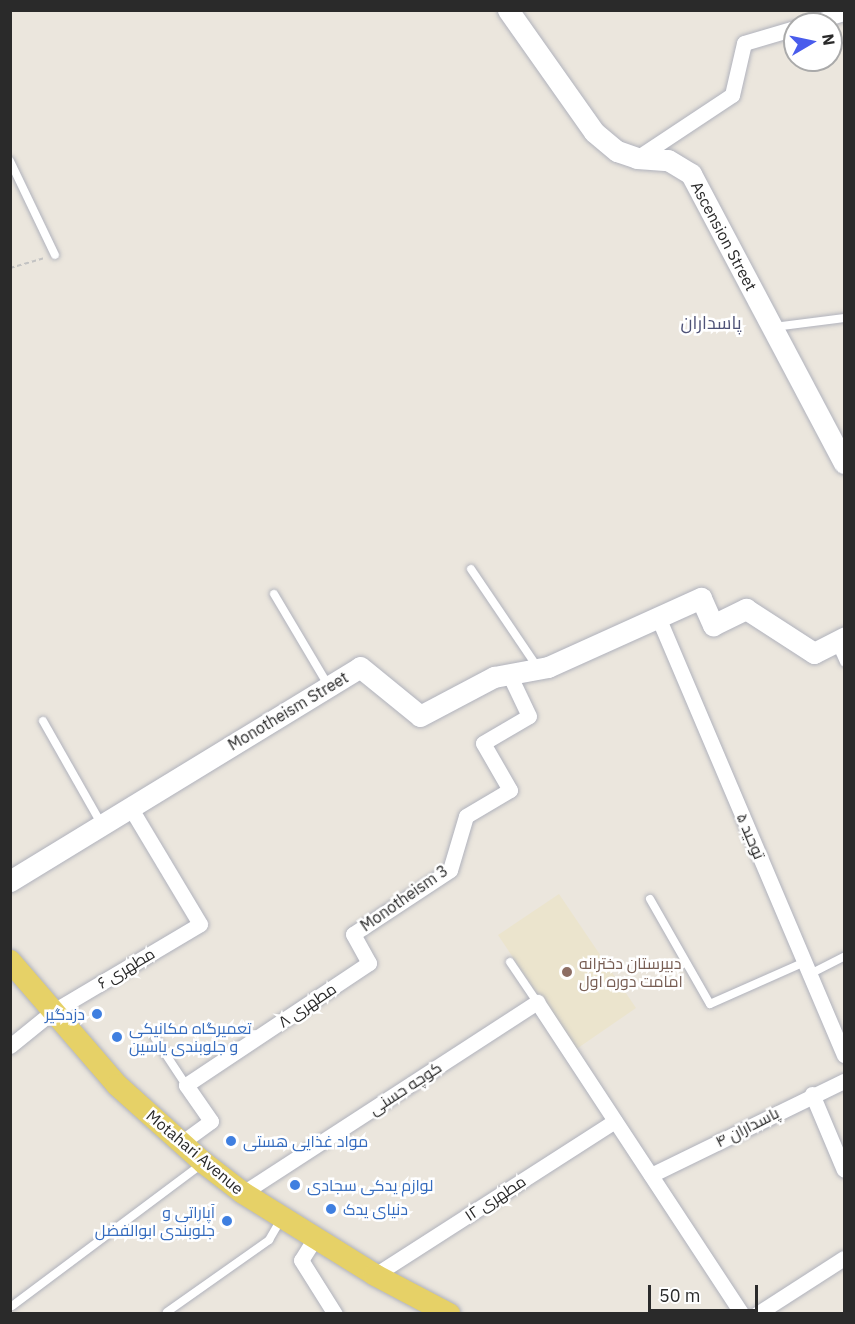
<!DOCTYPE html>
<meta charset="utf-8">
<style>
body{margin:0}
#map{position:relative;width:855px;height:1324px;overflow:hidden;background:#ebe6dd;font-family:"IBM Plex Sans",Cairo,sans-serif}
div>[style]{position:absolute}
.education>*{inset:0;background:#ebe4cd}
.path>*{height:2px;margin-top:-1px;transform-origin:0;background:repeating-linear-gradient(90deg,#c3c3c3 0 4.5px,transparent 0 7.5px)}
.roads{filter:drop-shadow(0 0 2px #b0b2bc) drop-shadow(0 0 2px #b0b2bc)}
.lane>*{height:8px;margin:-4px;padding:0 4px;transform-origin:4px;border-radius:4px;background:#fff}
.street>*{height:15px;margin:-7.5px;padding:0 7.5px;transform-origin:7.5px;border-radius:7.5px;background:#fff}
.secondary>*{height:21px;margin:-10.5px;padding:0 10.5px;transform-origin:10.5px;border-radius:10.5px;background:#fff}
.primary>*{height:22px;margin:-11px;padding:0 11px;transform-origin:11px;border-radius:11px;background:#e6d167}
.dots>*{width:16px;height:16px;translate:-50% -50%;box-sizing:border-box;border:3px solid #fff;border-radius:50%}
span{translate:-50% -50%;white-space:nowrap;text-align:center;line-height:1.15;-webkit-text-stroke:5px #fff;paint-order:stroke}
.street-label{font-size:16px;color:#2a2a2a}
.education-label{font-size:16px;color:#785e54}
.left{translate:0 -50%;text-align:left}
.shop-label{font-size:16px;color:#366cbe}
.right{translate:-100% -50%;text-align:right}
.neighbourhood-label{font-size:18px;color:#4e5277}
.frame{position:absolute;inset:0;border:12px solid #2a2a2a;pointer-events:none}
.north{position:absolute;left:783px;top:12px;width:60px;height:60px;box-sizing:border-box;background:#fff;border:2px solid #aaa;border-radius:50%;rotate:81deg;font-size:16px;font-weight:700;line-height:24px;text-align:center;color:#2a2a2a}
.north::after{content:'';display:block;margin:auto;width:21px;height:27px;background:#495cec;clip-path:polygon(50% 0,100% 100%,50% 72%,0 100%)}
.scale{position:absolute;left:648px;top:1285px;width:110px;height:27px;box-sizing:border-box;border:3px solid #2a2a2a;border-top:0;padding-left:8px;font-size:18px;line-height:21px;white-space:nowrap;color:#2a2a2a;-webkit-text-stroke:4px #fff;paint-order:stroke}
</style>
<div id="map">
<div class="education">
<i style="clip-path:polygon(559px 894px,636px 1008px,575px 1050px,498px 935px)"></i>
</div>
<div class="path">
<i style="left:10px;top:268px;width:36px;rotate:-16deg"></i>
</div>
<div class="roads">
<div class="lane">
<i style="left:10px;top:161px;width:104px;rotate:64.4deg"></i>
<i style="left:774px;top:327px;width:71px;rotate:-7.3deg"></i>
<i style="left:471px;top:569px;width:120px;rotate:55.9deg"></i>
<i style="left:274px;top:594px;width:106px;rotate:59.3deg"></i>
<i style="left:836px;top:644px;width:20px;rotate:66deg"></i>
<i style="left:43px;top:721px;width:117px;rotate:60.4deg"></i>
<i style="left:650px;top:899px;width:121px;rotate:60.3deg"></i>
<i style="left:710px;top:1004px;width:104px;rotate:-23.9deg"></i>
<i style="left:510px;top:962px;width:48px;rotate:56deg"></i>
<i style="left:810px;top:974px;width:38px;rotate:-27deg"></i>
<i style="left:155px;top:1038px;width:56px;rotate:56.6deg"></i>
<i style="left:12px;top:1306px;width:237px;rotate:-36.8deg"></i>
<i style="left:167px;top:1312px;width:125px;rotate:-35.2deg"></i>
<i style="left:269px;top:1240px;width:24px;rotate:-60deg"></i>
</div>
<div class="street">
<i style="left:808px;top:24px;width:38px;rotate:-17deg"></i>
<i style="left:637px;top:158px;width:114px;rotate:-33.6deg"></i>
<i style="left:732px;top:95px;width:53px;rotate:-77deg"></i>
<i style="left:744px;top:43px;width:53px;rotate:-16.4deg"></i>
<i style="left:658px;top:617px;width:476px;rotate:67deg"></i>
<i style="left:10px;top:1046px;width:54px;rotate:-39deg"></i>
<i style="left:52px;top:1012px;width:172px;rotate:-30.7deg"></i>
<i style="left:200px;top:924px;width:136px;rotate:-120.9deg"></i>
<i style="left:812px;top:1094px;width:82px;rotate:67.2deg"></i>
<i style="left:181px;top:1143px;width:37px;rotate:-36deg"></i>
<i style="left:211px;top:1121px;width:44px;rotate:-124.8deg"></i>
<i style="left:186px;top:1085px;width:220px;rotate:-33.7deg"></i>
<i style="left:369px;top:963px;width:33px;rotate:-119deg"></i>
<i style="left:353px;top:934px;width:116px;rotate:-33.4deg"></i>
<i style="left:450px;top:870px;width:56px;rotate:-73.5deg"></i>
<i style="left:466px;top:816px;width:51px;rotate:-30.6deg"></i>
<i style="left:510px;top:790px;width:54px;rotate:-119.9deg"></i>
<i style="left:483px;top:743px;width:53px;rotate:-30.4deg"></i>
<i style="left:529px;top:716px;width:47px;rotate:-115.5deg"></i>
<i style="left:651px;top:1175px;width:215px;rotate:-26deg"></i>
<i style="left:243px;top:1193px;width:351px;rotate:-33deg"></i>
<i style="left:537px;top:1002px;width:373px;rotate:56.7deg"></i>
<i style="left:315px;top:1238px;width:26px;rotate:122deg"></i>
<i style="left:301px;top:1260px;width:64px;rotate:57.8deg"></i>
<i style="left:375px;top:1275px;width:285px;rotate:-32.7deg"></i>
<i style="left:757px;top:1314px;width:103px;rotate:-32.8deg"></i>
</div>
<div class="secondary">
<i style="left:508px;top:10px;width:149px;rotate:54.8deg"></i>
<i style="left:594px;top:132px;width:30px;rotate:40deg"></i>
<i style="left:617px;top:151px;width:21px;rotate:19deg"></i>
<i style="left:637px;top:158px;width:31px;rotate:4deg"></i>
<i style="left:668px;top:160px;width:27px;rotate:31deg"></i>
<i style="left:691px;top:174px;width:327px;rotate:62.1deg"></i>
<i style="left:10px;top:881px;width:410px;rotate:-31.4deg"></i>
<i style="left:360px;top:667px;width:77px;rotate:39.2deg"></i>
<i style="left:420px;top:716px;width:84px;rotate:-27.8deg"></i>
<i style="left:494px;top:677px;width:55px;rotate:-10.5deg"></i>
<i style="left:548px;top:667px;width:168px;rotate:-24.3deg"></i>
<i style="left:701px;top:598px;width:30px;rotate:66deg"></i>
<i style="left:713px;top:625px;width:37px;rotate:-26deg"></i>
<i style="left:746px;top:609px;width:81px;rotate:32.9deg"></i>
<i style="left:814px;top:653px;width:34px;rotate:-27deg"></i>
</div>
<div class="primary">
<i style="left:10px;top:961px;width:164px;rotate:49.2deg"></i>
<i style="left:117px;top:1085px;width:117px;rotate:41.9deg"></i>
<i style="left:204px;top:1163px;width:49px;rotate:37.6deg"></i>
<i style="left:243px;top:1193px;width:155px;rotate:31.8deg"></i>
<i style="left:375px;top:1275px;width:84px;rotate:27.8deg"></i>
</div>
</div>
<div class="dots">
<i style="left:567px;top:972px;background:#8d6e63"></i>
<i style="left:97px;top:1014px;background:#3f7fe0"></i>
<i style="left:117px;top:1037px;background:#3f7fe0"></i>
<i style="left:231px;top:1141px;background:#3f7fe0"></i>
<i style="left:295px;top:1185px;background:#3f7fe0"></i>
<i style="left:331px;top:1209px;background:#3f7fe0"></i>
<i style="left:227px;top:1221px;background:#3f7fe0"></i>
</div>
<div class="street-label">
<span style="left:724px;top:236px;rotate:62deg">Ascension Street</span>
<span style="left:288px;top:711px;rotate:-31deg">Monotheism Street</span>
<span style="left:751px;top:836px;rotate:67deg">توحید ۵</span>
<span style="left:404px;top:898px;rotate:-35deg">Monotheism 3</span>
<span style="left:126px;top:968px;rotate:-31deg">مطهری ۶</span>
<span style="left:307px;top:1005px;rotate:-34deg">مطهری ۸</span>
<span style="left:405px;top:1088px;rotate:-33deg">کوچه حسنی</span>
<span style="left:747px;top:1127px;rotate:-27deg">پاسداران ۴</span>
<span style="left:195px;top:1152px;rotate:40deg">Motahari Avenue</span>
<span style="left:495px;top:1198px;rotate:-33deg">مطهری ۱۲</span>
</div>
<div class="education-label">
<span class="left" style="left:579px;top:972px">دبیرستان دخترانه<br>امامت دوره اول</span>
</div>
<div class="shop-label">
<span class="right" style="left:85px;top:1014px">دزدگیر</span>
<span class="left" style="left:129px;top:1037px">تعمیرگاه مکانیکی<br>و جلوبندی یاسین</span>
<span class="left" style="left:243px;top:1141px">مواد غذایی هستی</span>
<span class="left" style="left:307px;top:1185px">لوازم یدکی سجادی</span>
<span class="left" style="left:343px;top:1209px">دنیای یدک</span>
<span class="right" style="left:215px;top:1221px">آپاراتی و<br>جلوبندی ابوالفضل</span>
</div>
<div class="neighbourhood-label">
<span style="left:711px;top:323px">پاسداران</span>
</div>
<div class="frame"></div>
<div class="north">N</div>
<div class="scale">50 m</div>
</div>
